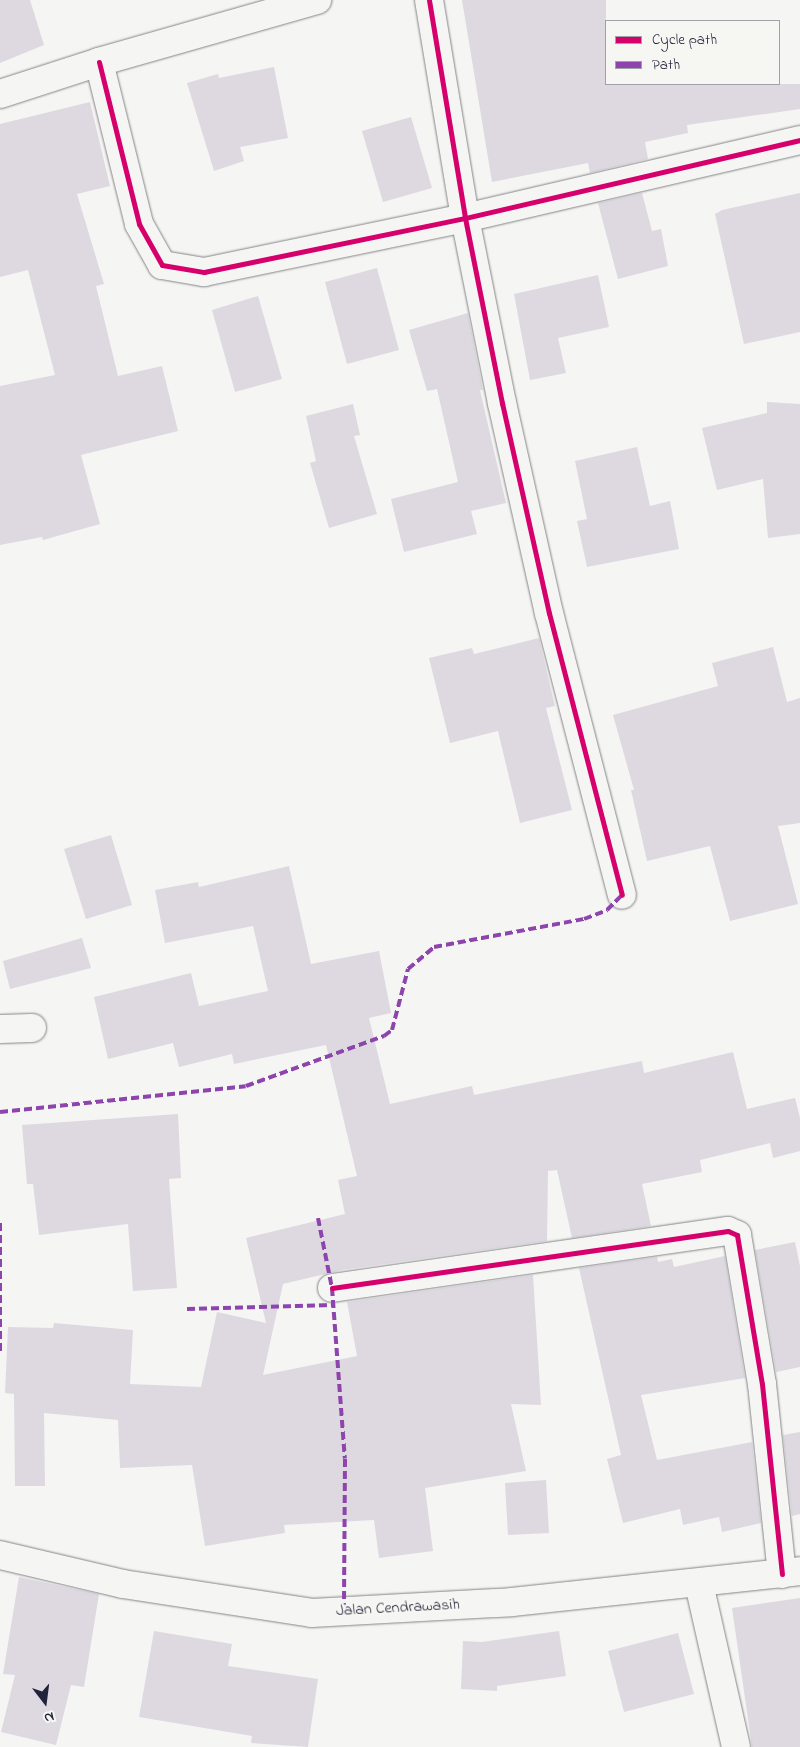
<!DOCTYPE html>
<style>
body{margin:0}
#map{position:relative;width:800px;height:1747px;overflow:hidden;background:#f5f5f3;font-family:"Indie Flower",sans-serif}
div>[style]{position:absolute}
.building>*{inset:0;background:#ded9e1}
.roads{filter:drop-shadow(0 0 1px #858589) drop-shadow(0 0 1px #858589)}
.minor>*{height:28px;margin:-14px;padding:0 14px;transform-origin:14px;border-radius:14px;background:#f5f5f3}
.secondary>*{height:28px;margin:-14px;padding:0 14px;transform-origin:14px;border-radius:14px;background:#f5f5f3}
.quiet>*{height:4px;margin-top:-2px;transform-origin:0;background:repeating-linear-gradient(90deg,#8e44ad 0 8px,transparent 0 12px)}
.cycleway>*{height:5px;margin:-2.5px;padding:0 2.5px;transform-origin:2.5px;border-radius:2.5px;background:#d6006c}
span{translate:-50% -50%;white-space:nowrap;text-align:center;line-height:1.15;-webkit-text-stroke:5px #f6f6f2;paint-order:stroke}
.street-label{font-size:16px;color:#22223b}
.legend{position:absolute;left:605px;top:20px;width:175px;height:65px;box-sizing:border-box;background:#f6f6f2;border:1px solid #a1a1a9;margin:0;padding:6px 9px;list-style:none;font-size:15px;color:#22223b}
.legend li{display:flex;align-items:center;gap:10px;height:25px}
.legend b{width:25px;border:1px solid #a1a1a9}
.north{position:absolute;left:20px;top:1677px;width:50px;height:50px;-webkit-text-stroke:4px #f6f6f2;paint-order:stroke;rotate:165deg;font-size:14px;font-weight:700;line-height:20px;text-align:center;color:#22223b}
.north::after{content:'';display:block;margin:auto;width:18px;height:22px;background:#22223b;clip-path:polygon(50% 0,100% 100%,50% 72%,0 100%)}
</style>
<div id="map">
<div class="building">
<i style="clip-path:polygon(0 0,30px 0,44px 45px,0 63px)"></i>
<i style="clip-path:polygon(462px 0,606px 0,606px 84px,800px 84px,800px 109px,687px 125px,688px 133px,645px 142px,648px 159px,590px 173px,588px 163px,492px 182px)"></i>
<i style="clip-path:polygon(274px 67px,288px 138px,240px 147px,244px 161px,214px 171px,187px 83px,218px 74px,219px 78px)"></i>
<i style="clip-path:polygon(90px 102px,110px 186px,77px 194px,104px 284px,96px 286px,118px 376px,162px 366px,178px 431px,81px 455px,100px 524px,43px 540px,42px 537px,0 545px,0 386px,55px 375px,28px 270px,0 277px,0 124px)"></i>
<i style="clip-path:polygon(411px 117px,432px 188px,383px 202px,362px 131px)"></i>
<i style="clip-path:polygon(642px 193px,652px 231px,661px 229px,668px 266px,618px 279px,598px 203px)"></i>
<i style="clip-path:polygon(800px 193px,800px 332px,744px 344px,715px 214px,722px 210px)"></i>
<i style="clip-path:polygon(377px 268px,399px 350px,347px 364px,325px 282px)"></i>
<i style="clip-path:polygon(598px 275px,609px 327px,558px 338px,566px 373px,530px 380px,514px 294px)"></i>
<i style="clip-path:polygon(258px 296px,282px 379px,235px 392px,212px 310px)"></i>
<i style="clip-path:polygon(468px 313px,483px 390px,480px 390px,506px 503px,471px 511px,477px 534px,404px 552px,391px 499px,458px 482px,437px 389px,427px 391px,409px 330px)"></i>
<i style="clip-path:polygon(767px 402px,800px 404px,800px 534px,768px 538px,763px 479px,717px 490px,702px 428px,767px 413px)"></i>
<i style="clip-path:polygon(353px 404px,360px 435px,354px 436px,377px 514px,329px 528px,310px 463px,316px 461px,306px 416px)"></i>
<i style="clip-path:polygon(637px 447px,650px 506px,670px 501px,679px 549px,587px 567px,577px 521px,587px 519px,575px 461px)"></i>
<i style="clip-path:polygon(539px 638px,555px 706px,546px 708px,572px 810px,520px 823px,498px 731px,450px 743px,429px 658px,472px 648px,474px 654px)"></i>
<i style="clip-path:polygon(773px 647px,787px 702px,800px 698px,800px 823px,778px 826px,798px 904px,730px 921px,710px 846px,647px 861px,631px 790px,634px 790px,613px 715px,718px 686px,712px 663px)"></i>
<i style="clip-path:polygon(111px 835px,132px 905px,86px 919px,64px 849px)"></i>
<i style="clip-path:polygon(289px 866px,311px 964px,379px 951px,391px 1013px,369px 1018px,390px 1104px,472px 1086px,474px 1095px,642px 1061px,644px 1073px,733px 1052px,747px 1109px,795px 1098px,800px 1118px,800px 1151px,773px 1158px,770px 1143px,700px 1160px,702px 1172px,642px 1184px,651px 1226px,572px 1238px,557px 1170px,548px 1171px,547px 1241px,342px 1270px,283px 1284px,263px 1375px,357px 1356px,347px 1302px,533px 1275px,541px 1405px,511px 1404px,526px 1471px,425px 1488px,433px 1551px,379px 1558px,374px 1520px,284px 1525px,285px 1533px,205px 1546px,192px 1465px,120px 1468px,118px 1420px,44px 1413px,45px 1486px,15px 1486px,14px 1394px,5px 1393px,8px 1327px,53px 1328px,54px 1323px,133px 1330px,130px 1384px,201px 1387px,217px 1312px,266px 1323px,246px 1238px,345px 1214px,338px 1180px,357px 1176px,326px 1045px,234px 1064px,232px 1054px,179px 1067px,173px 1043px,108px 1059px,94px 997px,191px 973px,199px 1006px,268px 991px,253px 926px,165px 943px,155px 890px,198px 882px,199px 887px)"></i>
<i style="clip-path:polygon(82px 938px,91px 968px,10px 989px,3px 961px)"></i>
<i style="clip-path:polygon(178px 1114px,181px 1178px,169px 1179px,177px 1288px,133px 1291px,128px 1224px,39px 1235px,33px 1184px,27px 1184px,22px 1125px)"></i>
<i style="clip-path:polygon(795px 1242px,800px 1266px,800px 1367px,776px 1372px,755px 1250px)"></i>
<i style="clip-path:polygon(725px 1256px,745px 1378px,641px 1395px,657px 1460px,752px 1442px,761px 1523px,722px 1532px,719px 1517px,683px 1525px,680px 1509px,623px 1523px,607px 1459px,621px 1455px,579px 1268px,657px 1257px,658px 1262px,672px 1259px,674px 1267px)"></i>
<i style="clip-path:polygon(800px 1432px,800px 1514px,792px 1516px,783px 1435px)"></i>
<i style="clip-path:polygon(546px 1480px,549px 1533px,508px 1535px,505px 1483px)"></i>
<i style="clip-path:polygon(19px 1577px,99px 1594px,84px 1687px,71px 1685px,56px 1745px,1px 1732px,15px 1675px,3px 1674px)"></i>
<i style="clip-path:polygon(800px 1598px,800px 1747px,752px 1747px,732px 1608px)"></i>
<i style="clip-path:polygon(154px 1631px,232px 1644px,228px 1666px,318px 1679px,308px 1747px,251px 1743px,252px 1736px,139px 1717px)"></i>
<i style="clip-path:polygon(559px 1631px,566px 1676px,497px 1686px,497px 1691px,461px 1689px,463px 1641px,482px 1642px)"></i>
<i style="clip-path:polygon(678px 1633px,694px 1694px,624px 1712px,608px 1651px)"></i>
</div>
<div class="roads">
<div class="minor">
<i style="left:429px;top:0;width:221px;rotate:80.6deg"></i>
<i style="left:465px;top:218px;width:189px;rotate:78.7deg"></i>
<i style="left:502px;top:403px;width:215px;rotate:77.4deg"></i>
<i style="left:549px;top:613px;width:291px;rotate:75.5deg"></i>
<i style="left:99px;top:62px;width:167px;rotate:76.1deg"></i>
<i style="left:139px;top:224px;width:47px;rotate:60.7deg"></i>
<i style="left:162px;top:265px;width:43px;rotate:9.5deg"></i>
<i style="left:204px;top:272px;width:267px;rotate:-11.7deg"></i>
<i style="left:465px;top:218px;width:344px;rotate:-13.1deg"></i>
<i style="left:0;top:94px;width:104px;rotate:-17.9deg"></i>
<i style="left:99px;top:62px;width:227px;rotate:-15.9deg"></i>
<i style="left:0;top:1029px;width:32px;rotate:-2deg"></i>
<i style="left:332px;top:1288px;width:400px;rotate:-8.2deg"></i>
<i style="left:728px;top:1231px;width:10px;rotate:24deg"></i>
<i style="left:737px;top:1235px;width:151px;rotate:80.5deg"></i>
<i style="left:762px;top:1384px;width:191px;rotate:84deg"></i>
<i style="left:699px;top:1584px;width:167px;rotate:77.2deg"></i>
</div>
<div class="secondary">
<i style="left:0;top:1555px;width:126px;rotate:13.3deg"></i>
<i style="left:123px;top:1584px;width:191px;rotate:8.7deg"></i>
<i style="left:312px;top:1613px;width:200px;rotate:-3.1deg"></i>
<i style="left:512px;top:1602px;width:290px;rotate:-6.1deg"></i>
</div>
</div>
<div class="quiet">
<i style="left:0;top:1112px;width:247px;rotate:-6deg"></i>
<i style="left:246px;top:1086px;width:147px;rotate:-19.9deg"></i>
<i style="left:384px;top:1036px;width:10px;rotate:-37deg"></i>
<i style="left:392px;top:1030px;width:63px;rotate:-75.3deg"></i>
<i style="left:408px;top:969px;width:34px;rotate:-40deg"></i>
<i style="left:434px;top:947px;width:153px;rotate:-10.6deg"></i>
<i style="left:584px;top:919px;width:25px;rotate:-21deg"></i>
<i style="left:607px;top:910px;width:21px;rotate:-45deg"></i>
<i style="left:318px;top:1218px;width:71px;rotate:78.7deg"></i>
<i style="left:332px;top:1288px;width:171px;rotate:85.7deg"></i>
<i style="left:345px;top:1459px;width:152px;rotate:90.4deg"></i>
<i style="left:0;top:1223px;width:129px;rotate:90deg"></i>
<i style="left:187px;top:1309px;width:146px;rotate:-1.6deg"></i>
</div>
<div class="cycleway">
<i style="left:429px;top:0;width:221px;rotate:80.6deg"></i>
<i style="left:465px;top:218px;width:189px;rotate:78.7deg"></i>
<i style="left:502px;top:403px;width:215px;rotate:77.4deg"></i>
<i style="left:549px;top:613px;width:291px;rotate:75.5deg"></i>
<i style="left:99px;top:62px;width:167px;rotate:76.1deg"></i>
<i style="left:139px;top:224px;width:47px;rotate:60.7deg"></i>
<i style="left:162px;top:265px;width:43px;rotate:9.5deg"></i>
<i style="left:204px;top:272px;width:267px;rotate:-11.7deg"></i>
<i style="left:465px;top:218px;width:344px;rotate:-13.1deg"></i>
<i style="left:332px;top:1288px;width:400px;rotate:-8.2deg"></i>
<i style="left:728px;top:1231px;width:10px;rotate:24deg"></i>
<i style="left:737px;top:1235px;width:151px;rotate:80.5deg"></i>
<i style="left:762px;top:1384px;width:191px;rotate:84deg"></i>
</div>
<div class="street-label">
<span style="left:398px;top:1608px;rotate:-3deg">Jalan Cendrawasih</span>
</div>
<ul class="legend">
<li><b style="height:6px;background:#d6006c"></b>Cycle path</li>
<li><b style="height:6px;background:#8e44ad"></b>Path</li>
</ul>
<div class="north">N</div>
</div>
